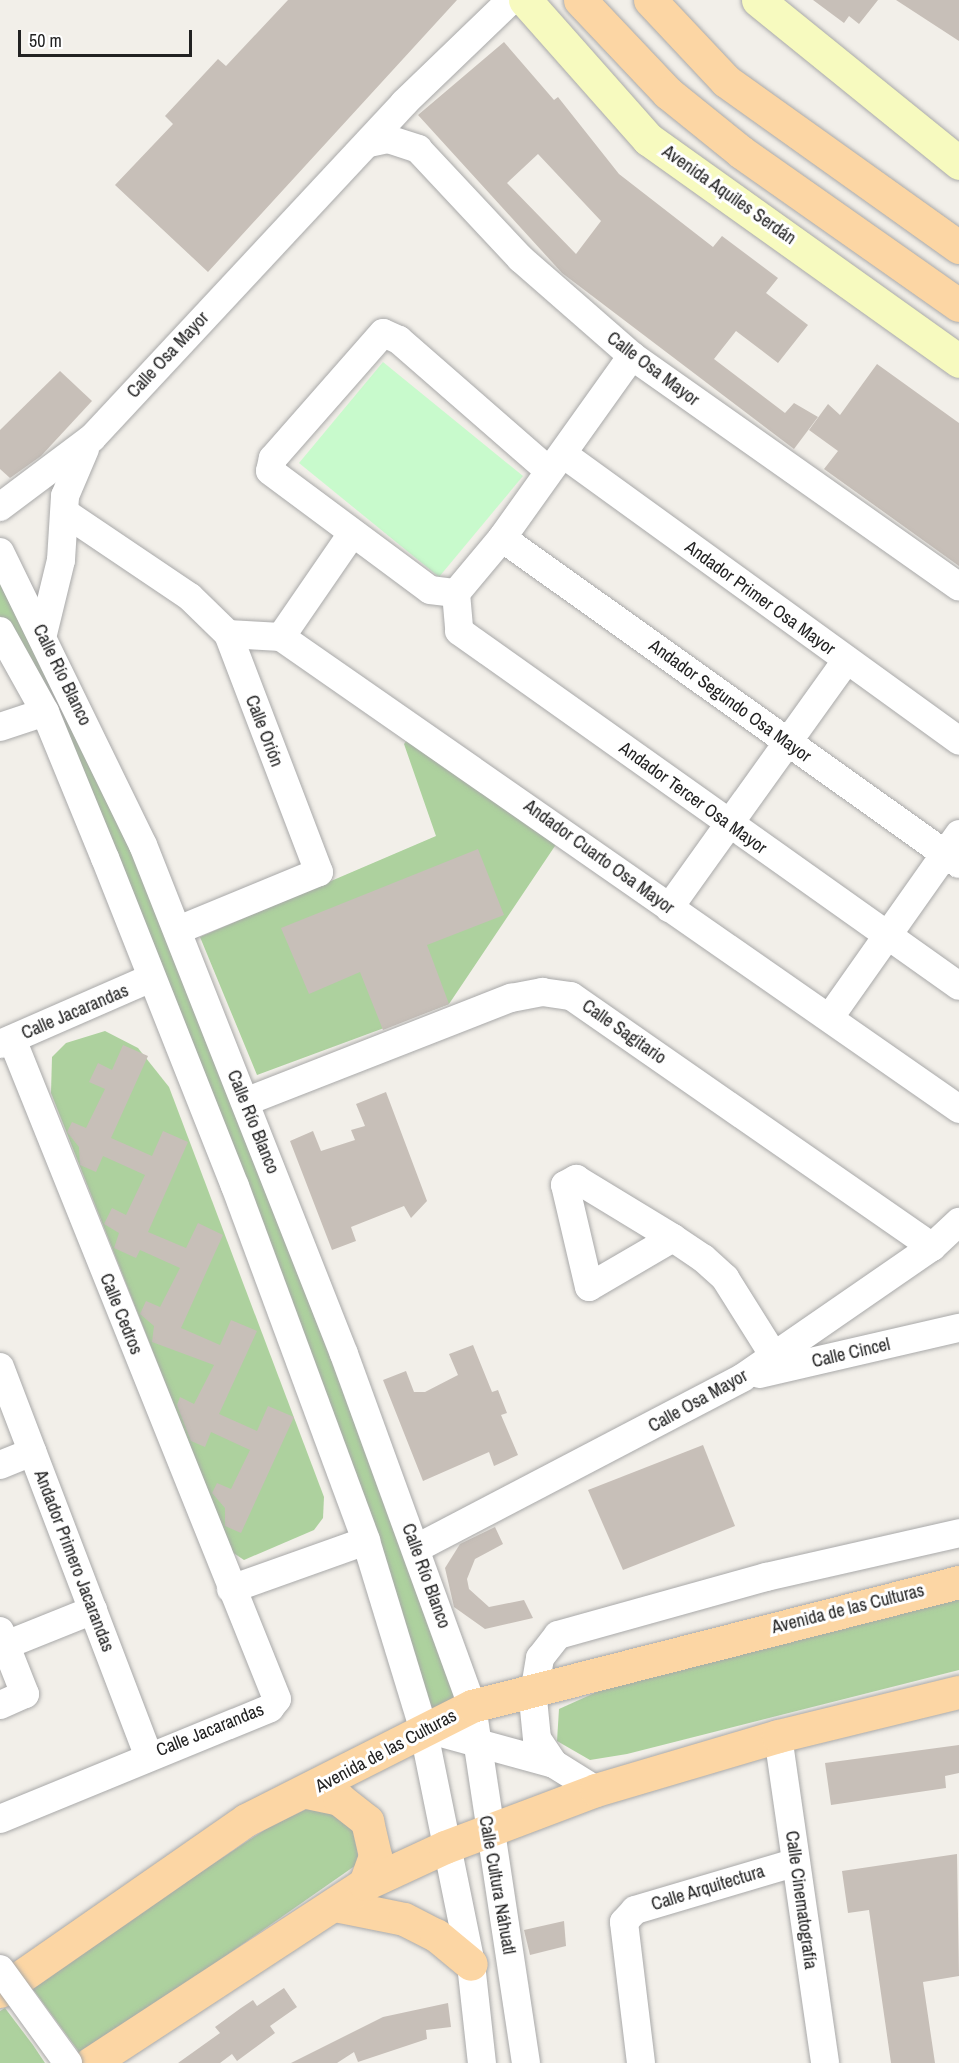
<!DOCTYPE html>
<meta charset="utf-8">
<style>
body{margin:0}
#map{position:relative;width:959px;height:2063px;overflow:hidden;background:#f2efe9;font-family:"Archivo Narrow",sans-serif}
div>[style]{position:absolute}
.forest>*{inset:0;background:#add19e}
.park>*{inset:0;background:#c8facc}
.building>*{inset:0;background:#c7bfb8}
.roads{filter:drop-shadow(0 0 2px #a9a9a9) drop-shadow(0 0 2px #a9a9a9)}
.street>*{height:28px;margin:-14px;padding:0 14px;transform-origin:14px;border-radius:14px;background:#fff}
.secondary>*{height:33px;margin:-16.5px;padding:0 16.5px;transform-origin:16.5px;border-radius:16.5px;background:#f7fabf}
.primary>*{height:33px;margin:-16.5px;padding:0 16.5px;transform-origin:16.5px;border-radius:16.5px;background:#fcd6a4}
.bridges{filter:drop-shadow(0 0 2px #a9a9a9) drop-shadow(0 0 2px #a9a9a9)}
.street-bridge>*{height:28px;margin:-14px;padding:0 14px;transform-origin:14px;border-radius:14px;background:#fff}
span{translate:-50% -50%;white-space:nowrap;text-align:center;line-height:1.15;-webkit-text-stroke:6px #fff;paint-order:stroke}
.street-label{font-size:18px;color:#222}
.scale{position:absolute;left:18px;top:30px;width:174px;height:27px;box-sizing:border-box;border:3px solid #222;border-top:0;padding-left:8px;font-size:18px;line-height:21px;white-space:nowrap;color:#222;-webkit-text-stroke:4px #fff;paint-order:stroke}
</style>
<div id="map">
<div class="forest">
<i style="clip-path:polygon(0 566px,132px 840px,460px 1697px,426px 1713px,53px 708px,0 616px)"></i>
<i style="clip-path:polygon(413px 732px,561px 837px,449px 1004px,257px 1075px,200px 937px,436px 836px,404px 744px)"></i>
<i style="clip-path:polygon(105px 1031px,138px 1048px,169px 1087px,324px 1497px,323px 1518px,314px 1530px,244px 1560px,232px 1552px,51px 1093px,52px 1057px,66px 1043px)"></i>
<i style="clip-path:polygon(959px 1597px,959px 1670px,627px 1754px,590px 1760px,557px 1741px,559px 1709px,610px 1686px)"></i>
<i style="clip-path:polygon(307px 1809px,352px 1811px,359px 1863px,82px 2056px,30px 1985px,272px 1825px)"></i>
<i style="clip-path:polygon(5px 2008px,33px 2045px,45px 2063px,0 2063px,0 2011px)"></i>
</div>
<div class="park">
<i style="clip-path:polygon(383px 362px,523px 476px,439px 577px,299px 463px)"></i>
</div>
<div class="building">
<i style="clip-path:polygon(288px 0,457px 0,208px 272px,115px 185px,173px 124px,165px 116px,218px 59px,226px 66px)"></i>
<i style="clip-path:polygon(813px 0,878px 0,859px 24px,849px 16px,844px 23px)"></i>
<i style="clip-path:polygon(896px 0,959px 0,959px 41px)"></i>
<i style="clip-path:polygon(evenodd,504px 42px,554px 100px,558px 97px,619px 174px,713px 247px,722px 236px,778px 278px,766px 293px,808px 325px,778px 363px,736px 331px,714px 359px,785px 413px,794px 403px,818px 417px,794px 449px,562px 273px,418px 115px,504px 42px,538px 154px,601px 221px,576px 254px,507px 183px,538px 154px)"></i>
<i style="clip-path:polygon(877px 364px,959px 423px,959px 566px,824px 469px,838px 451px,809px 430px,828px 404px,840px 415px)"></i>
<i style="clip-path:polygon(60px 371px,92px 401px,41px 456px,10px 478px,0 469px,0 430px)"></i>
<i style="clip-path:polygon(478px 849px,504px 915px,427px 945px,449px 1004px,383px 1030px,360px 972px,309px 994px,281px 928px)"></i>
<i style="clip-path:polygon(123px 1045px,148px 1056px,111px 1138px,152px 1156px,163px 1131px,188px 1142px,148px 1232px,186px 1248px,198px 1223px,223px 1235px,181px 1328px,220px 1345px,231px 1320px,257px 1331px,219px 1414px,257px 1431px,268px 1406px,294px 1417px,241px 1533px,225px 1526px,225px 1508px,212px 1493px,217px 1483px,231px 1489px,250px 1450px,211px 1432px,205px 1447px,191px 1441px,177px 1405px,180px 1397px,194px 1404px,214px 1365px,152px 1342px,154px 1326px,140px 1314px,146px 1301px,160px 1307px,180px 1268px,140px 1250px,136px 1258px,114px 1248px,119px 1233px,104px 1224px,112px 1208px,126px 1215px,145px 1175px,103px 1156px,96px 1172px,80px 1165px,79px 1147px,67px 1132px,72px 1122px,86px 1128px,105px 1089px,89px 1082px,98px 1063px,112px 1070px)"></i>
<i style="clip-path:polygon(386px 1092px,427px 1201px,411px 1218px,404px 1206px,351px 1227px,356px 1241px,332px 1250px,290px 1141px,313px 1131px,321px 1151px,355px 1140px,351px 1130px,365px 1126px,356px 1104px)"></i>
<i style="clip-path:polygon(473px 1345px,492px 1392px,498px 1390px,507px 1413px,501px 1415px,518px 1455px,494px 1466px,489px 1452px,423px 1481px,383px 1380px,406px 1371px,414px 1392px,425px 1392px,458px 1375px,449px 1354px)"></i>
<i style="clip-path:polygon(703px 1445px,735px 1526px,623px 1570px,588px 1490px)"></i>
<i style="clip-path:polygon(495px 1527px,503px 1544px,475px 1559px,467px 1579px,469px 1589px,489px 1607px,524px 1600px,533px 1618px,485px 1629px,454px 1607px,445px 1568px,460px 1544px)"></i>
<i style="clip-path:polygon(959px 1745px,959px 1773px,945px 1776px,946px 1788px,831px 1805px,825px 1763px)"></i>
<i style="clip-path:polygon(957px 1854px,959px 1976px,923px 1982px,935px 2063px,891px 2063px,869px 1910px,848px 1913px,842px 1871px)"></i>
<i style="clip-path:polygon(564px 1921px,566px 1946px,530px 1955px,524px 1930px)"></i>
<i style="clip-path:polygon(284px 1988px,297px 2007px,270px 2026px,275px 2033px,237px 2061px,232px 2054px,220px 2063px,178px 2063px,220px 2033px,215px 2027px,241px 2008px,253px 2000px,257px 2006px)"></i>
<i style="clip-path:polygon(448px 2003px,451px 2027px,426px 2030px,427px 2039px,358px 2062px,354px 2052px,337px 2063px,291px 2063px,383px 2017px)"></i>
</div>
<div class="roads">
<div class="street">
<i style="left:369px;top:143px;width:19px;rotate:-12deg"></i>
<i style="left:388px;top:139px;width:32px;rotate:18deg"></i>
<i style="left:418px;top:149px;width:151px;rotate:46.9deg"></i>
<i style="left:521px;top:259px;width:147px;rotate:41.1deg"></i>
<i style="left:632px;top:356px;width:400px;rotate:35.2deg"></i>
<i style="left:563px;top:454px;width:489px;rotate:35.9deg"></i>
<i style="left:548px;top:470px;width:198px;rotate:-138.9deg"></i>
<i style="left:399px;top:340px;width:17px;rotate:-156deg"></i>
<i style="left:383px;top:333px;width:167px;rotate:131.3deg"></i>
<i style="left:273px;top:458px;width:13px;rotate:103deg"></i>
<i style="left:270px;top:471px;width:199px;rotate:36.6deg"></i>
<i style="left:430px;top:590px;width:26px;rotate:7deg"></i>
<i style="left:456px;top:593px;width:72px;rotate:-50.1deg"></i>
<i style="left:502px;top:538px;width:224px;rotate:-54.5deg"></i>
<i style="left:0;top:507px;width:115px;rotate:-36.9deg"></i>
<i style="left:92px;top:438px;width:458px;rotate:-47deg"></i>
<i style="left:404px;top:103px;width:149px;rotate:-43.9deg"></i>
<i style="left:67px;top:514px;width:148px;rotate:34deg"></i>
<i style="left:190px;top:597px;width:53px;rotate:44.2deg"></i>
<i style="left:228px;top:634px;width:255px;rotate:69.1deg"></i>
<i style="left:319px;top:872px;width:152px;rotate:157.6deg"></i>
<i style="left:502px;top:538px;width:561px;rotate:35.5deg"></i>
<i style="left:0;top:552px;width:326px;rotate:64deg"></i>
<i style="left:143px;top:845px;width:547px;rotate:68.45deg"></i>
<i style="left:344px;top:1354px;width:375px;rotate:70deg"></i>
<i style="left:472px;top:1706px;width:361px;rotate:81.4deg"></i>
<i style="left:456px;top:593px;width:38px;rotate:85deg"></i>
<i style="left:459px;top:631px;width:613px;rotate:35.37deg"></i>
<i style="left:0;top:631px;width:93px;rotate:60.9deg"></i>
<i style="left:45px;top:712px;width:158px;rotate:67.7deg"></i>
<i style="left:105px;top:858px;width:353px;rotate:68.4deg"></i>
<i style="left:235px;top:1186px;width:378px;rotate:69.7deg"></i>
<i style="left:366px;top:1541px;width:195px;rotate:73deg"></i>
<i style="left:423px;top:1728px;width:241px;rotate:78.5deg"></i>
<i style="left:471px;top:1964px;width:100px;rotate:83.7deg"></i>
<i style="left:43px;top:634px;width:76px;rotate:-76.3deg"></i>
<i style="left:61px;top:560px;width:64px;rotate:-86.4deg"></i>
<i style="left:65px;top:496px;width:51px;rotate:-66.9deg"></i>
<i style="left:228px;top:634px;width:53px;rotate:3.2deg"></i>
<i style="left:281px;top:637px;width:826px;rotate:34.84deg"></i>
<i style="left:281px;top:637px;width:124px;rotate:-55.5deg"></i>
<i style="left:0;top:727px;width:47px;rotate:-18.4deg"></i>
<i style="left:669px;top:908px;width:304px;rotate:-54.4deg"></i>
<i style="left:830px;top:1017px;width:224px;rotate:-54.8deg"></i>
<i style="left:0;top:1044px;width:163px;rotate:-23.6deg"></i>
<i style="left:245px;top:1102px;width:286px;rotate:-21.4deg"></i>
<i style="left:511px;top:998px;width:32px;rotate:-11deg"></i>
<i style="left:542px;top:992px;width:29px;rotate:8deg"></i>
<i style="left:571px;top:996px;width:440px;rotate:34.8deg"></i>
<i style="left:673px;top:1238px;width:97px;rotate:149.7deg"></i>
<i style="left:589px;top:1287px;width:105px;rotate:-103.2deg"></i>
<i style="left:565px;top:1185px;width:13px;rotate:-29deg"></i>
<i style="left:576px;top:1179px;width:114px;rotate:31.3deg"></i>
<i style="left:673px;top:1238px;width:36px;rotate:34deg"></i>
<i style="left:703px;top:1258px;width:30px;rotate:42deg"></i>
<i style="left:725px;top:1278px;width:92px;rotate:57.9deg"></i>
<i style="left:0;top:1367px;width:415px;rotate:69.1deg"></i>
<i style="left:759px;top:1374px;width:205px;rotate:-13deg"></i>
<i style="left:0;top:1465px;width:35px;rotate:-22deg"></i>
<i style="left:417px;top:1548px;width:367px;rotate:-27.6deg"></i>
<i style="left:742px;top:1378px;width:231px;rotate:-34.6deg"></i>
<i style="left:932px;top:1247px;width:37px;rotate:-43deg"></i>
<i style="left:231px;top:1589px;width:143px;rotate:-19.6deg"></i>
<i style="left:0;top:1631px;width:68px;rotate:68.4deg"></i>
<i style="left:25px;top:1694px;width:27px;rotate:156deg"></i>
<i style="left:6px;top:1645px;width:94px;rotate:-21.9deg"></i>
<i style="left:423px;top:1728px;width:136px;rotate:15.4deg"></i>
<i style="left:554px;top:1764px;width:49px;rotate:31.8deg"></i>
<i style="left:778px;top:1736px;width:330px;rotate:81.8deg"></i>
<i style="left:554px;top:1764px;width:30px;rotate:-124deg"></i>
<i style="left:537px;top:1739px;width:40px;rotate:-95.7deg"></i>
<i style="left:533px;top:1699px;width:42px;rotate:-80.3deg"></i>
<i style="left:540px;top:1658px;width:29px;rotate:-52deg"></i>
<i style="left:558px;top:1635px;width:216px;rotate:-15.6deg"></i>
<i style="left:766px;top:1577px;width:198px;rotate:-12.8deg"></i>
<i style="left:0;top:1819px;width:292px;rotate:-22.3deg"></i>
<i style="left:270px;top:1708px;width:11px;rotate:-52deg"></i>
<i style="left:277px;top:1699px;width:711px;rotate:-111.88deg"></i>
<i style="left:641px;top:2063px;width:142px;rotate:-96.9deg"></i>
<i style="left:624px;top:1922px;width:16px;rotate:-47deg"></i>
<i style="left:635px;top:1910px;width:166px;rotate:-16.5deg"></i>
</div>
<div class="secondary">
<i style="left:525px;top:0;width:186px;rotate:48.5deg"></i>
<i style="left:648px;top:139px;width:382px;rotate:35.5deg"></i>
<i style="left:758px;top:0;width:259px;rotate:39deg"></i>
</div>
<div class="primary">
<i style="left:580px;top:0;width:128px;rotate:46.6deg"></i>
<i style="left:668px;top:93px;width:94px;rotate:38.9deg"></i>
<i style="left:741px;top:152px;width:266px;rotate:35.1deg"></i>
<i style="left:650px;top:0;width:111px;rotate:46.8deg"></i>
<i style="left:726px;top:81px;width:286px;rotate:35.5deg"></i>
<i style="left:307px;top:1792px;width:33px;rotate:12deg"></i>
<i style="left:339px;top:1799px;width:36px;rotate:38deg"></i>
<i style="left:367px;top:1821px;width:36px;rotate:77deg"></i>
<i style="left:375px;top:1856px;width:30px;rotate:110deg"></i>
<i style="left:335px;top:1905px;width:70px;rotate:11.5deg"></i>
<i style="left:404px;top:1919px;width:36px;rotate:27deg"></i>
<i style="left:436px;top:1935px;width:45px;rotate:39.6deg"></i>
<i style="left:0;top:1991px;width:300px;rotate:-34.8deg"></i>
<i style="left:246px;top:1820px;width:253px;rotate:-26.8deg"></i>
<i style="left:472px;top:1706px;width:503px;rotate:-14.29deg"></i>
<i style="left:91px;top:2063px;width:327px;rotate:-33.2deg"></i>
<i style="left:365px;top:1884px;width:88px;rotate:-24.8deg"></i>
<i style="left:445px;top:1847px;width:161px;rotate:-20.7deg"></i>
<i style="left:596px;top:1790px;width:190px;rotate:-16.5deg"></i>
<i style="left:778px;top:1736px;width:186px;rotate:-13.7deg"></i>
</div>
</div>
<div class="bridges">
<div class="street-bridge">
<i style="left:0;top:1969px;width:116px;rotate:54.1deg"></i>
</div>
</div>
<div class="street-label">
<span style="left:729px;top:195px;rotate:35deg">Avenida Aquiles Serdán</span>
<span style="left:168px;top:355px;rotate:-47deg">Calle Osa Mayor</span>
<span style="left:653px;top:369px;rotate:37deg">Calle Osa Mayor</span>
<span style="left:760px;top:598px;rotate:36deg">Andador Primer Osa Mayor</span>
<span style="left:62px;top:675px;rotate:64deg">Calle Río Blanco</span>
<span style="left:730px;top:701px;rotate:36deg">Andador Segundo Osa Mayor</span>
<span style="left:264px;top:731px;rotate:69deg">Calle Orión</span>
<span style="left:693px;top:798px;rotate:36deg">Andador Tercer Osa Mayor</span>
<span style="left:599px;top:857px;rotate:36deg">Andador Cuarto Osa Mayor</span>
<span style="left:75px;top:1012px;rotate:-23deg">Calle Jacarandas</span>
<span style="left:624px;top:1032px;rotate:35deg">Calle Sagitario</span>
<span style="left:253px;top:1122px;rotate:68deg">Calle Río Blanco</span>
<span style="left:121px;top:1314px;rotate:68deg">Calle Cedros</span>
<span style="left:851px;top:1353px;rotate:-13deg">Calle Cincel</span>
<span style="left:698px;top:1401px;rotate:-29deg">Calle Osa Mayor</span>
<span style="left:74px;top:1561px;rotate:69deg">Andador Primero Jacarandas</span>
<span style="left:426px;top:1576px;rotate:70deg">Calle Río Blanco</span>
<span style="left:848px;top:1609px;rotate:-14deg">Avenida de las Culturas</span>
<span style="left:210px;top:1730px;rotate:-22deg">Calle Jacarandas</span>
<span style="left:386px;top:1751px;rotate:-28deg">Avenida de las Culturas</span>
<span style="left:497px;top:1885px;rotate:80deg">Calle Cultura Náhuatl</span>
<span style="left:708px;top:1888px;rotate:-17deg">Calle Arquitectura</span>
<span style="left:801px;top:1900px;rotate:82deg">Calle Cinematografía</span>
</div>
<div class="scale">50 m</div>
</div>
